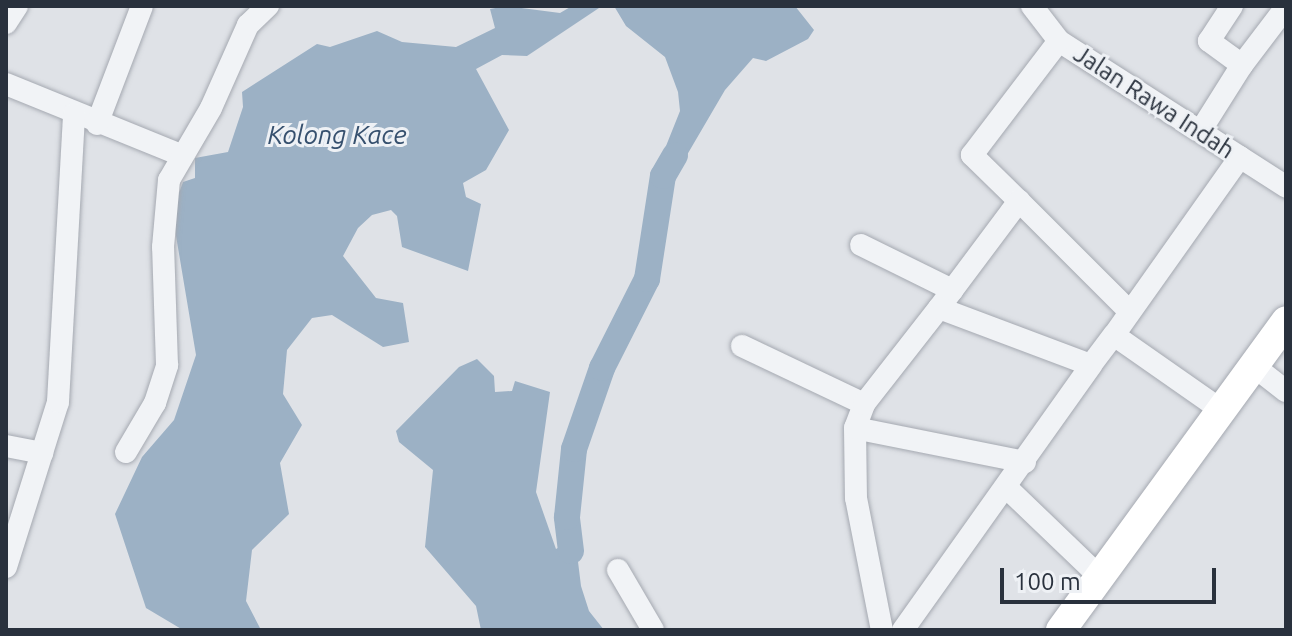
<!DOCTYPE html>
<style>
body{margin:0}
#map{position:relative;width:1292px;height:636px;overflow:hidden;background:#dfe2e7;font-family:Ubuntu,sans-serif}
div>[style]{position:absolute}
.water>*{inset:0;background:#9cb1c5}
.river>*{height:26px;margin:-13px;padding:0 13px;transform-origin:13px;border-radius:13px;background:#9cb1c5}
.roads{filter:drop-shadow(0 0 2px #a5a9b1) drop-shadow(0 0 2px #a5a9b1)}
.minor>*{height:22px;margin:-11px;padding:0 11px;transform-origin:11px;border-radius:11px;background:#f1f3f6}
.highway>*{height:30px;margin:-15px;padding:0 15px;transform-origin:15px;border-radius:15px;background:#fff}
span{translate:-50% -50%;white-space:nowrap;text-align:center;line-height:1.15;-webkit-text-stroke:6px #eef1f5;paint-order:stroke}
.street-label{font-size:24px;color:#29313d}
.water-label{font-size:26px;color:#36506e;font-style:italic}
.frame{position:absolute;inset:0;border:8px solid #29313d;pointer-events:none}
.scale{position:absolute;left:1000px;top:568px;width:216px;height:36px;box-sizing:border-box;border:4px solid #29313d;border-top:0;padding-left:10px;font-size:24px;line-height:28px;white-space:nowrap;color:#29313d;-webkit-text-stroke:6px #eef1f5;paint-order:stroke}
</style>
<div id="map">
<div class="water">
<i style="clip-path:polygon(506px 6px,560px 13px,572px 6px,602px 6px,527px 56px,502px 55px,476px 69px,509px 130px,486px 170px,463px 183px,466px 197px,481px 204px,468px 271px,402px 247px,397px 216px,391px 210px,372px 215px,358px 228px,343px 256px,376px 298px,403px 303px,409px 342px,383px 347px,332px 315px,312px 318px,287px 350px,283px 394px,302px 425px,280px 463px,289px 514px,252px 550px,246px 601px,261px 630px,183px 630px,146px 608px,115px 514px,142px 457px,174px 420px,196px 355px,172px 212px,183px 182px,195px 178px,195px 158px,228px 152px,243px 107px,242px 92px,317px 44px,330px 47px,377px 31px,402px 42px,456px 47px,495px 28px,490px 9px)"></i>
<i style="clip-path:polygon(614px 6px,795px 6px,814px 30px,808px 39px,766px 61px,753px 58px,725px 90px,670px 184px,650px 186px,680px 111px,678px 92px,665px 57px,626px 26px)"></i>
<i style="clip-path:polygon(477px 359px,494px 376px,495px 392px,512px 391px,515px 381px,550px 392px,536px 492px,556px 549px,563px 545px,557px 522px,572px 513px,581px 586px,589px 611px,604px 630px,481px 630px,476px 606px,425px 547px,433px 470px,399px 442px,396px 431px,459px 367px)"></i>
</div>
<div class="river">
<i style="left:571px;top:551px;width:34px;rotate:-97deg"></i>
<i style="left:567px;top:517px;width:68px;rotate:-84.1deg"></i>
<i style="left:574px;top:449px;width:86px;rotate:-70.9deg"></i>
<i style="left:602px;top:368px;width:100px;rotate:-63.2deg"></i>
<i style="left:647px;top:279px;width:104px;rotate:-81.2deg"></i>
<i style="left:663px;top:176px;width:24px;rotate:-60deg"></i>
</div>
<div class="roads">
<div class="minor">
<i style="left:1032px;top:6px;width:44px;rotate:52.4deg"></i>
<i style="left:1059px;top:41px;width:270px;rotate:32.7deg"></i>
<i style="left:6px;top:23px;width:20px;rotate:-57deg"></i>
<i style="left:1242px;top:65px;width:73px;rotate:-52.8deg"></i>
<i style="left:6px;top:84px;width:189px;rotate:22.1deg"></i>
<i style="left:97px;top:124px;width:126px;rotate:-69.1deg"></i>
<i style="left:1201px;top:130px;width:77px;rotate:-57.8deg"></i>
<i style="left:1242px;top:65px;width:41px;rotate:-144deg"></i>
<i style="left:1209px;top:41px;width:42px;rotate:-56.7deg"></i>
<i style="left:1019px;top:201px;width:66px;rotate:-135.6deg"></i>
<i style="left:972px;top:155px;width:143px;rotate:-52.7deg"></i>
<i style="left:861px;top:245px;width:102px;rotate:26.3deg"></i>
<i style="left:939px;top:308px;width:134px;rotate:-53.2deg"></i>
<i style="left:1019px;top:201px;width:156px;rotate:45deg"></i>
<i style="left:742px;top:346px;width:135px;rotate:25.4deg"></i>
<i style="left:1255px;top:367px;width:39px;rotate:38deg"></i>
<i style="left:1224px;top:412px;width:134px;rotate:-145deg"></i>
<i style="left:1114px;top:335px;width:218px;rotate:-54.7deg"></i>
<i style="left:855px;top:428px;width:70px;rotate:89.2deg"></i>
<i style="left:856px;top:498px;width:135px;rotate:78.9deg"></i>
<i style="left:6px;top:446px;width:37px;rotate:11deg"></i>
<i style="left:126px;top:452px;width:57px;rotate:-59.4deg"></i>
<i style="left:155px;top:403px;width:40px;rotate:-72deg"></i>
<i style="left:167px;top:365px;width:118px;rotate:-91.9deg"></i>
<i style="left:163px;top:247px;width:67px;rotate:-84.9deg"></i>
<i style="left:169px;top:180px;width:83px;rotate:-59.7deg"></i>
<i style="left:211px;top:108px;width:91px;rotate:-66deg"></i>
<i style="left:248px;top:25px;width:28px;rotate:-44deg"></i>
<i style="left:1025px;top:462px;width:173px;rotate:-168.7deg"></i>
<i style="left:855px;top:428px;width:26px;rotate:-69deg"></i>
<i style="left:864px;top:404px;width:122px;rotate:-52deg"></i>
<i style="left:939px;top:308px;width:162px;rotate:20.6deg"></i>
<i style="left:1091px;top:365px;width:38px;rotate:-53deg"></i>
<i style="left:1006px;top:487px;width:132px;rotate:43.8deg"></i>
<i style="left:6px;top:567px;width:173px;rotate:-72.5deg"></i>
<i style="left:58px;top:402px;width:288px;rotate:-86.8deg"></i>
<i style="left:618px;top:570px;width:69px;rotate:59.7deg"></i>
<i style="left:903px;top:630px;width:325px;rotate:-54.6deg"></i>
</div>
<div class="highway">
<i style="left:1061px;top:630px;width:382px;rotate:-53.9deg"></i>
</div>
</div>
<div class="street-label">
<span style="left:1154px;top:102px;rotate:33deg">Jalan Rawa Indah</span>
</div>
<div class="water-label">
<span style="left:337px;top:135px">Kolong Kace</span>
</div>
<div class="frame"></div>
<div class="scale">100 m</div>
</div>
